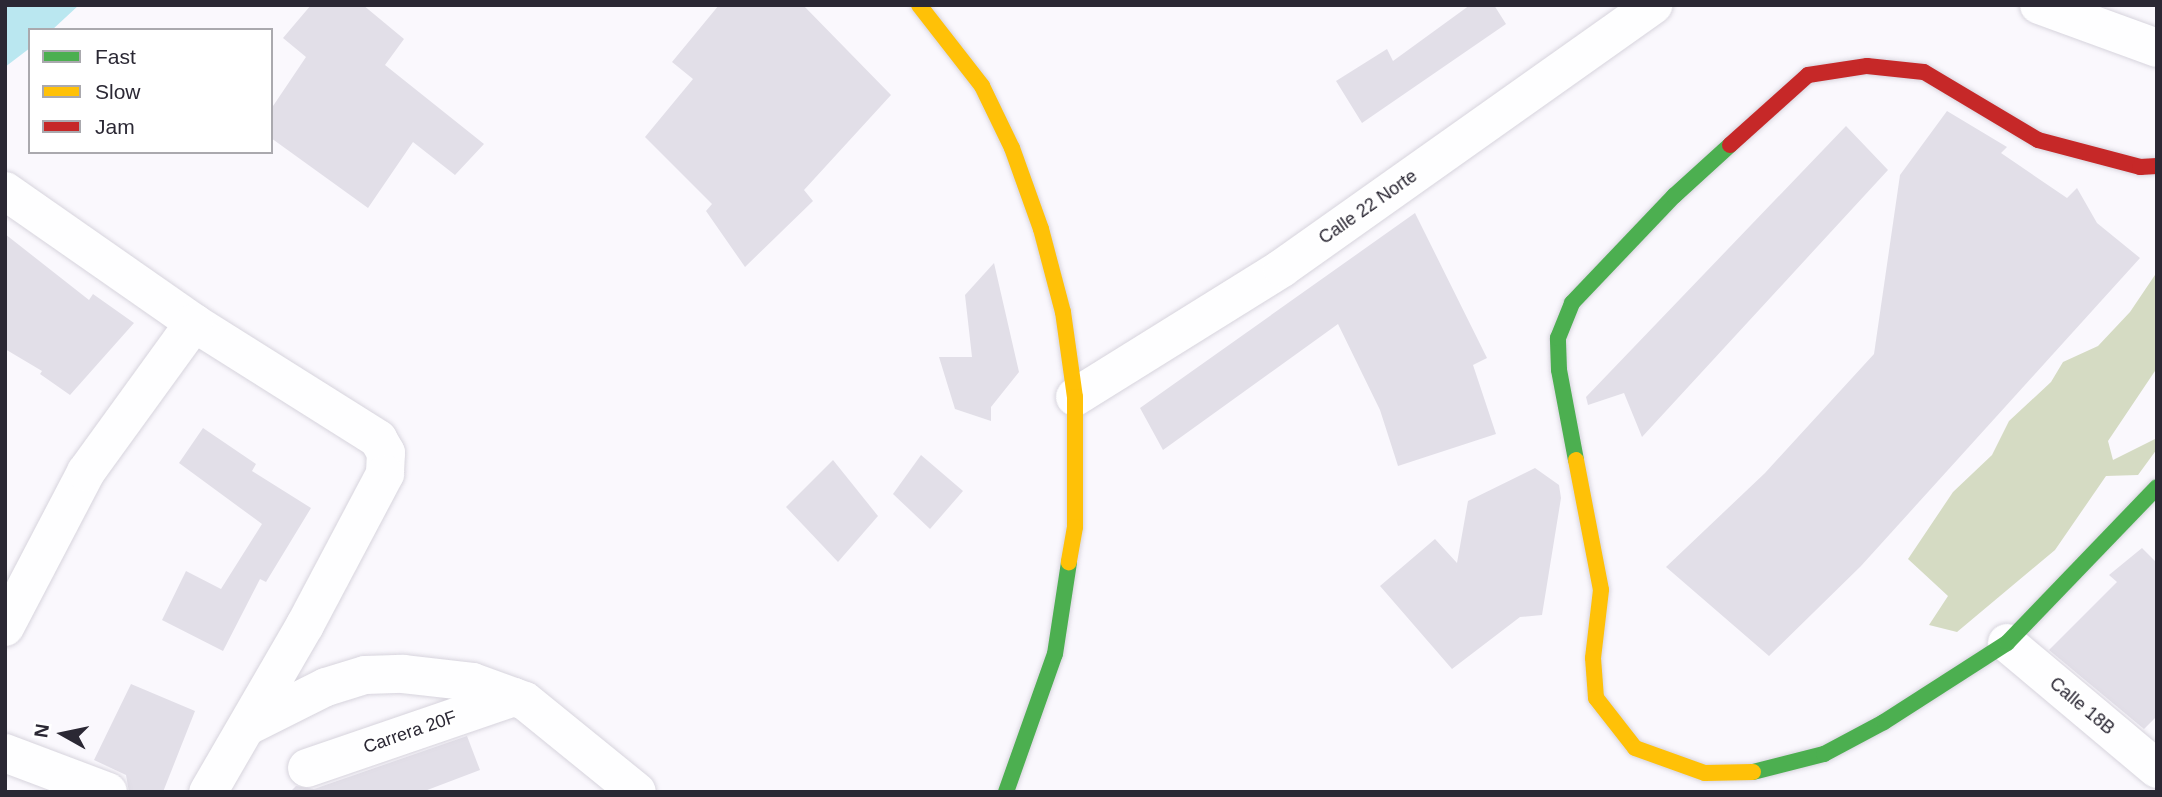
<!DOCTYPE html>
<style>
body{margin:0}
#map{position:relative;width:2162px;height:797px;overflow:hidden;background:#faf8fd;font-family:Helvetica,sans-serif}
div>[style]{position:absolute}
.forest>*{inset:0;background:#d5dbc3}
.water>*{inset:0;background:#bae7f0}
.building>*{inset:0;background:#e2dfe8}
.roads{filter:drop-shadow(0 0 2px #d7d4dd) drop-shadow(0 0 2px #d7d4dd)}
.street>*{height:38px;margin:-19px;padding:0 19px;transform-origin:19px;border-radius:19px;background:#fefeff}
.fast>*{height:16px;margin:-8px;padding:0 8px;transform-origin:8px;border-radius:8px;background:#4caf50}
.slow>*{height:16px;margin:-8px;padding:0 8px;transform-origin:8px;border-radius:8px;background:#ffc107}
.jam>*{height:16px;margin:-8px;padding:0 8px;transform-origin:8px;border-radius:8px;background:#c62828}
span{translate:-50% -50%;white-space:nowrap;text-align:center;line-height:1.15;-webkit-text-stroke:5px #fff;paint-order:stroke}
.street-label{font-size:18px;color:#2b2834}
.frame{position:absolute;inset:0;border:7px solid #2b2834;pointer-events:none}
.legend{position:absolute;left:28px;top:28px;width:245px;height:126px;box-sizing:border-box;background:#fff;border:2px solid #aaa9ae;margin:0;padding:9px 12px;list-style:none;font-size:21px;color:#2b2834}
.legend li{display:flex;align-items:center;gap:14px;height:35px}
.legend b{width:35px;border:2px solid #aaa9ae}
.north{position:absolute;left:28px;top:699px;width:70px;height:70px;-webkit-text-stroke:5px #fff;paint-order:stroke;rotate:279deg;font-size:19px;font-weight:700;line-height:28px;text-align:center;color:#2b2834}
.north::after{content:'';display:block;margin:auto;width:24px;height:32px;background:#2b2834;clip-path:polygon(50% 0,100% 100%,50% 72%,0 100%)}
</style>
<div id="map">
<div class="forest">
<i style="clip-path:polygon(2157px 272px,2157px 368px,2108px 441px,2113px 460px,2157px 438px,2157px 449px,2138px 475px,2106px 476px,2055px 550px,1957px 632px,1929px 625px,1948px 596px,1908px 559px,1953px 492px,1992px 455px,2009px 421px,2051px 382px,2063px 362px,2098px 346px,2130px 312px)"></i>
</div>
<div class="water">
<i style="clip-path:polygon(5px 5px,79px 5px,52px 30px,30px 30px,30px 48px,5px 67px)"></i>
</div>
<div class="building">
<i style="clip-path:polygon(311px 5px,363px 5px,404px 39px,385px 65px,484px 144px,455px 175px,413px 142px,368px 208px,271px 138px,271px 109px,306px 57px,283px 38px)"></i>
<i style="clip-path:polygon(719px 5px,803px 5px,891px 95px,804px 190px,813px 201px,745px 267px,706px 211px,712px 204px,645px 137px,693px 79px,672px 62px)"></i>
<i style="clip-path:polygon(1470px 5px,1494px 5px,1506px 24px,1362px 123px,1336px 81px,1387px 49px,1393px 61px)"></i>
<i style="clip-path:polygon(1947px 111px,2007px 147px,2001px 153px,2067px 198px,2077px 188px,2097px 223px,2140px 258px,1861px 566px,1769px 656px,1666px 567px,1765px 473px,1874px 354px,1900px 175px)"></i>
<i style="clip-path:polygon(1846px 126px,1888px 170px,1642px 437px,1624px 393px,1588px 405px,1586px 397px)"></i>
<i style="clip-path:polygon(1415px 213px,1487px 358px,1473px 365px,1496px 434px,1398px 466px,1380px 410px,1338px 324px,1163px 450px,1140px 408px)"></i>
<i style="clip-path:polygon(5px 234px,89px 300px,93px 294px,134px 323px,70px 395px,40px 374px,42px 371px,5px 349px)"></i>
<i style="clip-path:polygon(994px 263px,1019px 372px,991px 407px,991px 421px,955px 409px,939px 357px,972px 357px,965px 295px)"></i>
<i style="clip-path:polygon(203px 428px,256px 464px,252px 471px,311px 508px,266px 582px,260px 579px,223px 651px,162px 620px,186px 571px,221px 589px,262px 524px,179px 463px)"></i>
<i style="clip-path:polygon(921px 455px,963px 491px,930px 529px,893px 494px)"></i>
<i style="clip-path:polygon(833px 460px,878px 516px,838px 562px,786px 507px)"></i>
<i style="clip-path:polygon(1535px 468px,1559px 485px,1561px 498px,1542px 615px,1520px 617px,1452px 669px,1380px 586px,1435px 539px,1457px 563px,1468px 501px)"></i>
<i style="clip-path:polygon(2142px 548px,2157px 563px,2157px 716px,2144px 729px,2049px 650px,2117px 582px,2109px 575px)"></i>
<i style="clip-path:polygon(131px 684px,195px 711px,163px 792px,129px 792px,126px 775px,94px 760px)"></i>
<i style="clip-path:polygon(467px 736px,480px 770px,422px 792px,290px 792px,296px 786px,314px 789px)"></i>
</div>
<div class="roads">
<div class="street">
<i style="left:2039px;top:5px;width:126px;rotate:20deg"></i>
<i style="left:5px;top:191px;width:231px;rotate:34.9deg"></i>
<i style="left:194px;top:323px;width:218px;rotate:32.2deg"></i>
<i style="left:378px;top:439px;width:16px;rotate:60deg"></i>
<i style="left:386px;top:453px;width:21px;rotate:93deg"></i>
<i style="left:385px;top:474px;width:171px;rotate:117.9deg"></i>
<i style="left:305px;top:625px;width:193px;rotate:120.1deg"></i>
<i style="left:1075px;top:397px;width:244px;rotate:-31.9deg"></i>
<i style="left:1282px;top:268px;width:455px;rotate:-35.3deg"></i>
<i style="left:5px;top:627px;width:175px;rotate:-62.4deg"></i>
<i style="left:86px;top:472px;width:184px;rotate:-54.1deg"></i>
<i style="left:2007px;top:643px;width:196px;rotate:40deg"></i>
<i style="left:248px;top:726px;width:87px;rotate:-26.6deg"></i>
<i style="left:326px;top:687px;width:41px;rotate:-17.1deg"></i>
<i style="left:365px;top:675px;width:38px;rotate:-2deg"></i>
<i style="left:403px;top:674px;width:70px;rotate:6.5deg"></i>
<i style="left:473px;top:682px;width:55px;rotate:20.1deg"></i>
<i style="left:525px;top:701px;width:144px;rotate:39.1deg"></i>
<i style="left:5px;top:753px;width:110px;rotate:20.7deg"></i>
<i style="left:307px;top:768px;width:219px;rotate:-18.9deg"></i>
</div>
<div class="fast">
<i style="left:1576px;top:460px;width:92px;rotate:-100.7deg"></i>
<i style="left:1559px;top:370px;width:32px;rotate:-92deg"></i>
<i style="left:1558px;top:338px;width:38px;rotate:-68deg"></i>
<i style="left:1572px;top:303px;width:148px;rotate:-46.4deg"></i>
<i style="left:1674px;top:196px;width:76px;rotate:-42.3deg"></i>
<i style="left:1753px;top:772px;width:73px;rotate:-14.2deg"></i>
<i style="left:1824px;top:754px;width:68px;rotate:-28.1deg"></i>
<i style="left:1884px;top:722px;width:146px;rotate:-32.7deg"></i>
<i style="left:2007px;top:643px;width:216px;rotate:-46.1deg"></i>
<i style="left:1006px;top:792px;width:146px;rotate:-70.5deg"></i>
<i style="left:1055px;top:654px;width:93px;rotate:-81.3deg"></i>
</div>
<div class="slow">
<i style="left:919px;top:5px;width:103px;rotate:52.1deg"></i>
<i style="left:982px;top:86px;width:69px;rotate:64.2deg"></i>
<i style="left:1012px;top:148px;width:86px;rotate:70.3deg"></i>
<i style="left:1041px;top:229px;width:86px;rotate:75.2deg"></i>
<i style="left:1063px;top:312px;width:86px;rotate:82deg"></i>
<i style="left:1075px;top:397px;width:130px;rotate:90deg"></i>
<i style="left:1075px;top:527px;width:36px;rotate:100deg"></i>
<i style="left:1576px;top:460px;width:132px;rotate:79.1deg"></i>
<i style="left:1601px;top:590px;width:68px;rotate:96.7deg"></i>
<i style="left:1593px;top:658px;width:40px;rotate:85.7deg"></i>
<i style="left:1596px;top:698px;width:63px;rotate:52deg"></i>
<i style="left:1635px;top:748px;width:74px;rotate:19.7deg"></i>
<i style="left:1705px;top:773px;width:48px;rotate:-1.2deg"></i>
</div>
<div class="jam">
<i style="left:1730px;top:145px;width:105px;rotate:-41.9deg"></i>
<i style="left:1808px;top:75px;width:60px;rotate:-8.7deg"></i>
<i style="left:1867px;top:66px;width:57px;rotate:6deg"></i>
<i style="left:1924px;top:72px;width:133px;rotate:30.8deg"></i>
<i style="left:2038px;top:140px;width:106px;rotate:14.8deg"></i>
<i style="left:2140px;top:167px;width:17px;rotate:-3deg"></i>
</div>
</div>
<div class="street-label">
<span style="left:1368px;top:207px;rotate:-35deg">Calle 22 Norte</span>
<span style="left:2082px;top:706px;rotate:40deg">Calle 18B</span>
<span style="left:410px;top:732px;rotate:-19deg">Carrera 20F</span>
</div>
<div class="frame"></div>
<ul class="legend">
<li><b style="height:9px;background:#4caf50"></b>Fast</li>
<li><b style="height:9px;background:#ffc107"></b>Slow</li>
<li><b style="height:9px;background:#c62828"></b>Jam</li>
</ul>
<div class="north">N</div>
</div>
